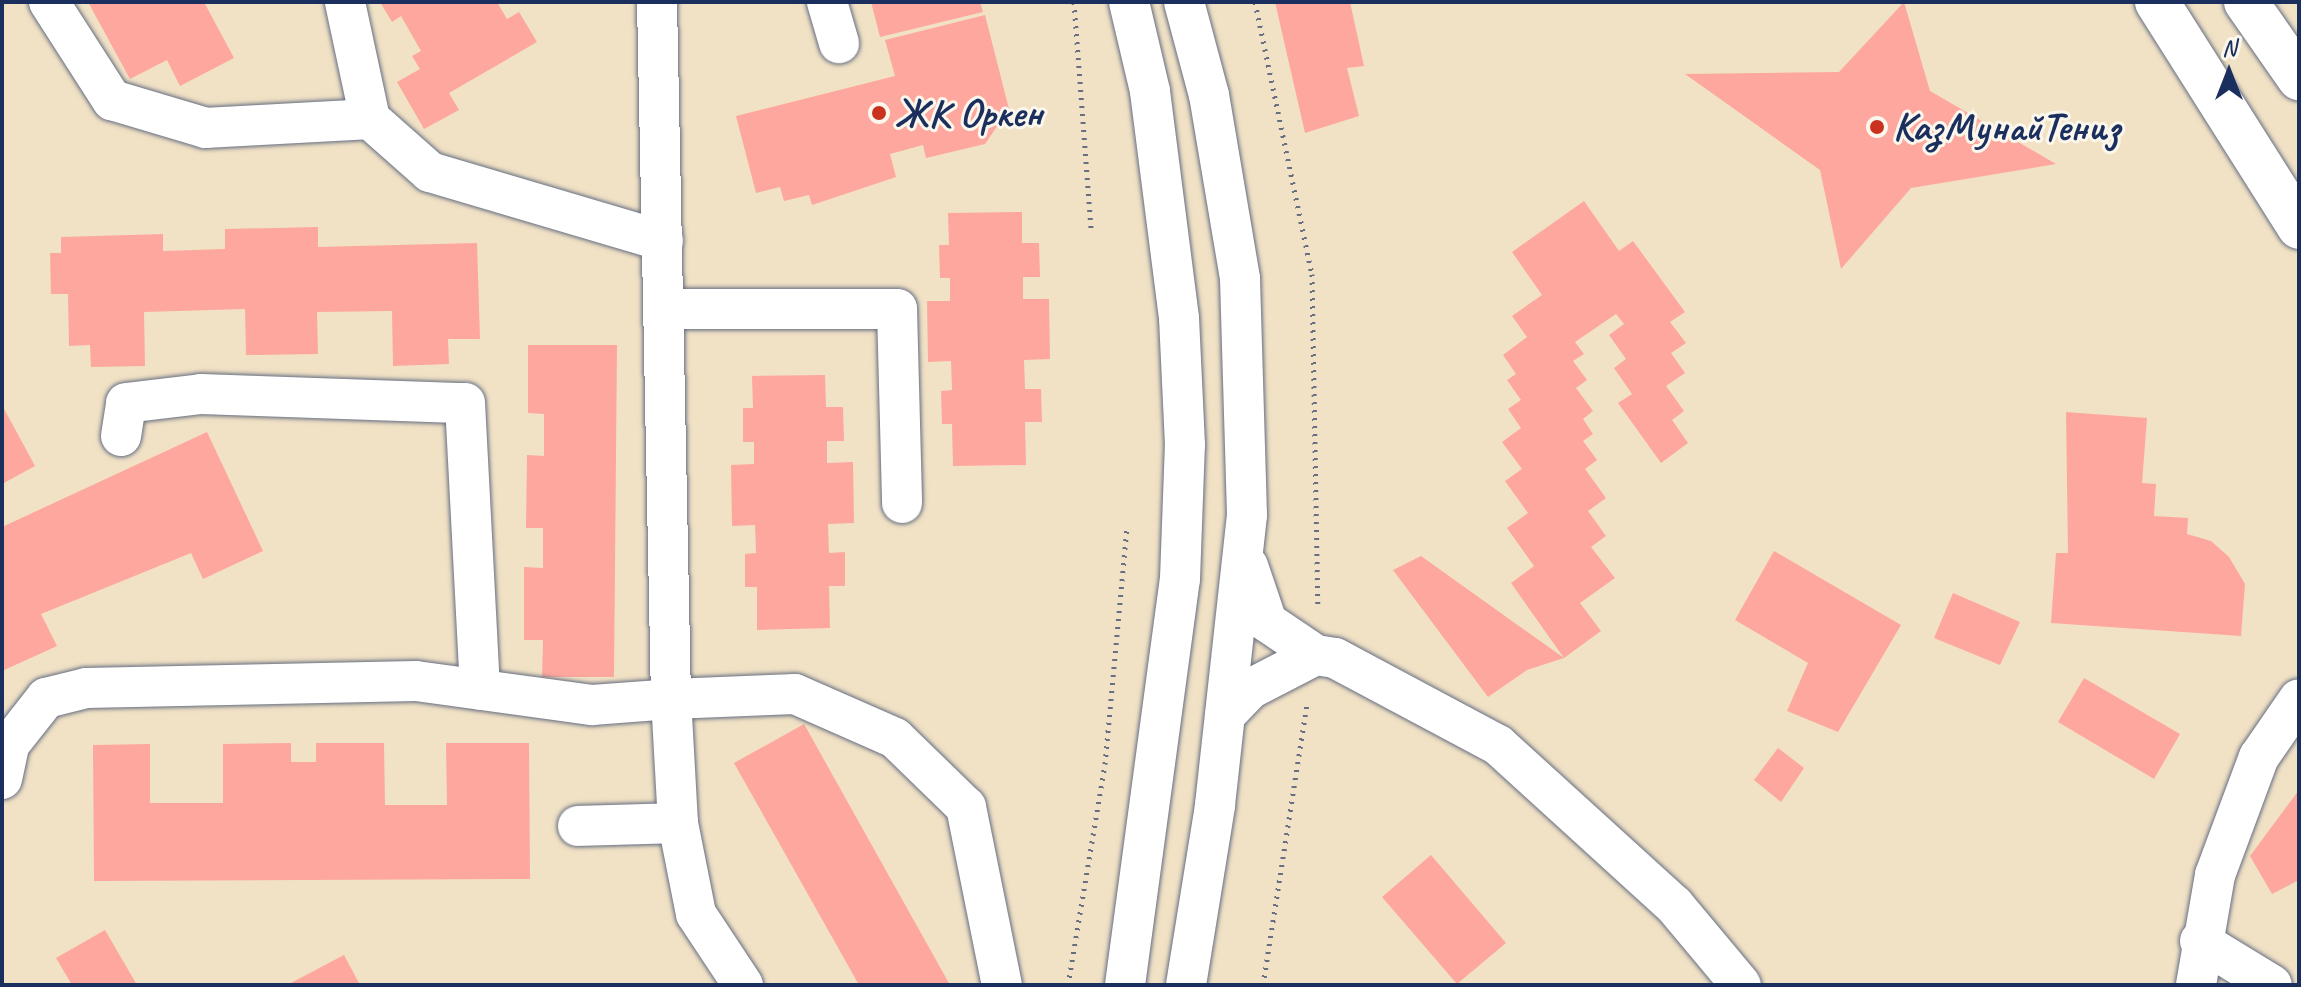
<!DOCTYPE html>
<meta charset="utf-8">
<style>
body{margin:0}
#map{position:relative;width:2301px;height:987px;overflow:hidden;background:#f1e2c5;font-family:Caveat,sans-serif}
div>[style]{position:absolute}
.building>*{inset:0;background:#fea79e}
.path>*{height:5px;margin-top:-2.5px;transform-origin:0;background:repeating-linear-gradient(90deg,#666e82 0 2px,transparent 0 8px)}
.roads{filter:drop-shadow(0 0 2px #666e82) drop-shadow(0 0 2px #666e82)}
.minor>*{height:40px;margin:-20px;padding:0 20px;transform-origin:20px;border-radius:20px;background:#fff}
.major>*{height:44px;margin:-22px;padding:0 22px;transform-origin:22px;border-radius:22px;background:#fff}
.dots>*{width:22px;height:22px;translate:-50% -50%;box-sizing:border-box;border:4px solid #fbf7ec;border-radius:50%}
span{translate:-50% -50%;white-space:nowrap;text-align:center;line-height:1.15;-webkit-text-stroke:6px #fbf7ec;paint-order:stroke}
.poi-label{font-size:40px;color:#1b2f5e;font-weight:700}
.left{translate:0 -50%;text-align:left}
.frame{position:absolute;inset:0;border:4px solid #1b2f5e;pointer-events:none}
.north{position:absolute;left:2189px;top:32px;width:80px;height:80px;-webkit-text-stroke:6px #fbf7ec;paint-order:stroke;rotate:0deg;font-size:22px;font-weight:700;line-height:32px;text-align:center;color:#1b2f5e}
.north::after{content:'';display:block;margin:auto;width:28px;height:36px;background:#1b2f5e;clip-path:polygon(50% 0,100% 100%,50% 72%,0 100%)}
</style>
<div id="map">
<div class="building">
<i style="clip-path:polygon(88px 2px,204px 2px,234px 58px,180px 86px,167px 60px,130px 79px)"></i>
<i style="clip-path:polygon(380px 2px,497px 2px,507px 19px,519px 12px,537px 42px,449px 93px,459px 110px,424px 129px,397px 82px,420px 69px,412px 56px,421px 51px,401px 16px,392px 22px)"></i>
<i style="clip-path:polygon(871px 2px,980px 2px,983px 12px,880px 37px)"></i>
<i style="clip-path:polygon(1275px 2px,1350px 2px,1364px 66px,1347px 68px,1359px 116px,1305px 133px)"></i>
<i style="clip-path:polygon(1904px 2px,1930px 91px,2056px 164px,1911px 188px,1841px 269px,1820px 170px,1685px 74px,1839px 72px)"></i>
<i style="clip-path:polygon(985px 15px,1009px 109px,985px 144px,926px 158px,923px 145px,890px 154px,896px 177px,812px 205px,809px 195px,784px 201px,780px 187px,756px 193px,736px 116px,895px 76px,885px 40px)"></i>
<i style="clip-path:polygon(1584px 201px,1619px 251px,1633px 241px,1685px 312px,1670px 322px,1686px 343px,1671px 353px,1685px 373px,1666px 386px,1684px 411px,1672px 420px,1688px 443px,1661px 463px,1618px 403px,1632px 394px,1614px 368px,1626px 359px,1609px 335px,1624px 324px,1616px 314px,1575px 342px,1584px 354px,1573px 361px,1587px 380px,1576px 388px,1593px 411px,1583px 419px,1593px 434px,1583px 441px,1597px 460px,1585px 469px,1606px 498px,1588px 511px,1606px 536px,1591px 547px,1615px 578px,1580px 603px,1601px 631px,1564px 658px,1527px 670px,1488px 697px,1393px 570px,1421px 556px,1564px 658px,1511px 583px,1534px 566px,1507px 528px,1528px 513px,1505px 481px,1522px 469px,1502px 442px,1521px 428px,1508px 409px,1521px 400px,1507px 380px,1516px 374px,1503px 355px,1527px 337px,1512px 316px,1542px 295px,1512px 252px)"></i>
<i style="clip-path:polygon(1022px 212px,1022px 243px,1039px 243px,1040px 277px,1023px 277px,1023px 299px,1049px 299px,1050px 359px,1024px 360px,1025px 389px,1041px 389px,1042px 422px,1025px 422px,1026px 465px,953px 466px,952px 424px,942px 424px,941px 391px,952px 390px,951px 361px,928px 362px,927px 301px,950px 301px,950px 278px,940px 278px,939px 245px,949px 245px,948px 213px)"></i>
<i style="clip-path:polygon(318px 227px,318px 247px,477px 243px,480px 339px,448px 339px,449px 364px,393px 366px,392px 311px,317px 312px,318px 354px,246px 355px,245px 309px,144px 312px,145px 366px,91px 367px,90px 345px,69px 346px,68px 294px,51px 294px,50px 253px,61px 253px,61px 237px,163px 234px,163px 251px,225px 249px,225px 229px)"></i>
<i style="clip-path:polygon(528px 345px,617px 345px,614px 677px,542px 677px,543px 640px,524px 640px,524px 567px,543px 568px,543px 528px,526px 528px,527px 455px,544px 456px,544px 414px,528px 413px)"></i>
<i style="clip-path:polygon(825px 375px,826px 407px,843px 407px,844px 441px,827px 441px,827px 463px,853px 462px,854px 523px,828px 524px,829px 553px,845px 552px,845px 586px,829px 586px,830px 628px,757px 630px,757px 587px,745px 587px,745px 554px,756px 553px,755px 525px,732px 526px,731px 465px,754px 464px,754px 442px,743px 442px,743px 408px,753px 408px,752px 376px)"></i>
<i style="clip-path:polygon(2px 405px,35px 466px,2px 484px)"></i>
<i style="clip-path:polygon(2066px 412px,2147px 418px,2142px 483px,2156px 484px,2154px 516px,2188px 518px,2187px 534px,2211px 541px,2229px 557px,2245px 584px,2241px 636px,2051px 623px,2056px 553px,2068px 553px)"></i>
<i style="clip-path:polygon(207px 432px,263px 551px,203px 579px,191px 553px,41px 614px,57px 646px,2px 671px,2px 527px)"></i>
<i style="clip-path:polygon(1774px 551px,1901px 625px,1838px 732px,1787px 711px,1808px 663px,1735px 620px)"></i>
<i style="clip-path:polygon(1953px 593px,2020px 622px,2000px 665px,1934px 638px)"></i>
<i style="clip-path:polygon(2084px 678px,2180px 734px,2154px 779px,2058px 722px)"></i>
<i style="clip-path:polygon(804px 724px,950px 985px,859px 985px,734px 763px)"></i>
<i style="clip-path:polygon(291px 743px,291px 762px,316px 762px,316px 743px,384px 743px,385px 805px,447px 805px,446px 743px,529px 743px,530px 879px,94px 881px,93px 745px,150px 744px,150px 803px,223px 803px,223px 744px)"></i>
<i style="clip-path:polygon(1778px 748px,1804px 768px,1781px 802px,1754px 780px)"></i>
<i style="clip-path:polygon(2299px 790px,2299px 880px,2272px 894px,2250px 856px)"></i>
<i style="clip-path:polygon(1431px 855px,1506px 943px,1457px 984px,1382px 897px)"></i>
<i style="clip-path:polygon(105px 930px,137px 985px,72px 985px,56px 958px)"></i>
<i style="clip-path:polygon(344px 955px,360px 985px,287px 985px)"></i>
</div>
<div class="path">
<i style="left:1074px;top:2px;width:227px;rotate:85.7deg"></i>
<i style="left:1255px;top:2px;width:278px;rotate:78.2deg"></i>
<i style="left:1312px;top:274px;width:333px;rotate:89deg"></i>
<i style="left:1068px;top:985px;width:224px;rotate:-80.5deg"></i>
<i style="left:1105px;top:764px;width:239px;rotate:-84.7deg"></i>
<i style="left:1263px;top:985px;width:284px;rotate:-81.1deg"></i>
</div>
<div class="roads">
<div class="minor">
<i style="left:49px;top:2px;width:117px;rotate:57.3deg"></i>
<i style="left:112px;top:100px;width:98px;rotate:16.6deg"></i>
<i style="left:206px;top:128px;width:164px;rotate:-3.1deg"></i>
<i style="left:370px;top:119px;width:120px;rotate:-102.1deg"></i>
<i style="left:827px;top:2px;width:43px;rotate:73.7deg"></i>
<i style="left:1184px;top:2px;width:96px;rotate:75deg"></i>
<i style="left:1209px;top:95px;width:187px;rotate:80.4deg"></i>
<i style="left:1240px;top:279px;width:236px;rotate:88.3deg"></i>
<i style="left:1247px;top:515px;width:293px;rotate:96.3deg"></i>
<i style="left:1215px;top:806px;width:181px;rotate:99.2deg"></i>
<i style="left:370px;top:119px;width:80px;rotate:41.5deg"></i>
<i style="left:430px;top:172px;width:243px;rotate:16.5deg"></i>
<i style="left:663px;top:309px;width:234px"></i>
<i style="left:897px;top:309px;width:194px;rotate:88.5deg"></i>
<i style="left:121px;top:436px;width:33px;rotate:-81deg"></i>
<i style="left:126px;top:403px;width:76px;rotate:-6.8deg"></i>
<i style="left:201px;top:394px;width:264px;rotate:2deg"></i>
<i style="left:465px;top:403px;width:287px;rotate:87deg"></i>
<i style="left:1248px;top:566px;width:59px;rotate:71.3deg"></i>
<i style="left:1267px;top:622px;width:59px;rotate:34deg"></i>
<i style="left:1316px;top:655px;width:19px;rotate:9deg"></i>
<i style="left:1335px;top:658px;width:185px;rotate:28.1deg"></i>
<i style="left:1498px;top:745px;width:238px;rotate:42.3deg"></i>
<i style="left:1674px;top:905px;width:104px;rotate:50.1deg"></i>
<i style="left:1225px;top:715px;width:36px;rotate:-46deg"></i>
<i style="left:1250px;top:689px;width:74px;rotate:-27.3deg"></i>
<i style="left:2px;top:779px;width:35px;rotate:-78deg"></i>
<i style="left:9px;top:745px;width:60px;rotate:-51.8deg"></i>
<i style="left:46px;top:698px;width:41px;rotate:-14deg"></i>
<i style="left:86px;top:688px;width:330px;rotate:-1.2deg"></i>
<i style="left:416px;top:681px;width:178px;rotate:7.8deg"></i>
<i style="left:592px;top:705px;width:79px;rotate:-4.3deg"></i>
<i style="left:671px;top:699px;width:697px;rotate:-91.15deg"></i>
<i style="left:578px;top:826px;width:100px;rotate:-1.7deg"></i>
<i style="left:2200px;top:941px;width:84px;rotate:31.4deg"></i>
<i style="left:743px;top:985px;width:85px;rotate:-123.5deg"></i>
<i style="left:696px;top:914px;width:93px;rotate:-101.2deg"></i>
<i style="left:678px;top:823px;width:124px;rotate:-93.2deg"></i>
<i style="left:671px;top:699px;width:124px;rotate:-2.3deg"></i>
<i style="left:795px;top:694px;width:109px;rotate:23.7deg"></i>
<i style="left:895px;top:738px;width:99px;rotate:44.2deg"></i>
<i style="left:966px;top:807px;width:182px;rotate:78.6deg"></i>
<i style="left:1125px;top:985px;width:410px;rotate:-82.3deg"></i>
<i style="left:1180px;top:579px;width:134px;rotate:-87.9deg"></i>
<i style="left:1185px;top:445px;width:127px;rotate:-92.7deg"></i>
<i style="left:1179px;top:318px;width:229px;rotate:-97.3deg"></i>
<i style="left:1150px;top:91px;width:91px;rotate:-103.3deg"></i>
<i style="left:2196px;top:985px;width:112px;rotate:-80.2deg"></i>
<i style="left:2215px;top:875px;width:126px;rotate:-69.6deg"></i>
<i style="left:2259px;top:757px;width:70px;rotate:-55.4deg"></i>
</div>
<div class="major">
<i style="left:2157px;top:2px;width:266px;rotate:57.7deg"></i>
<i style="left:2246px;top:2px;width:93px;rotate:55.1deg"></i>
</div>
</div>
<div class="dots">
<i style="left:879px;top:113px;background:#c8321e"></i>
<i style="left:1877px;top:127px;background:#c8321e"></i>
</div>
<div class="poi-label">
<span class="left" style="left:895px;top:113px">ЖК Оркен</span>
<span class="left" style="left:1893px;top:127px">КазМунайТениз</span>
</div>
<div class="frame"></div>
<div class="north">N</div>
</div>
